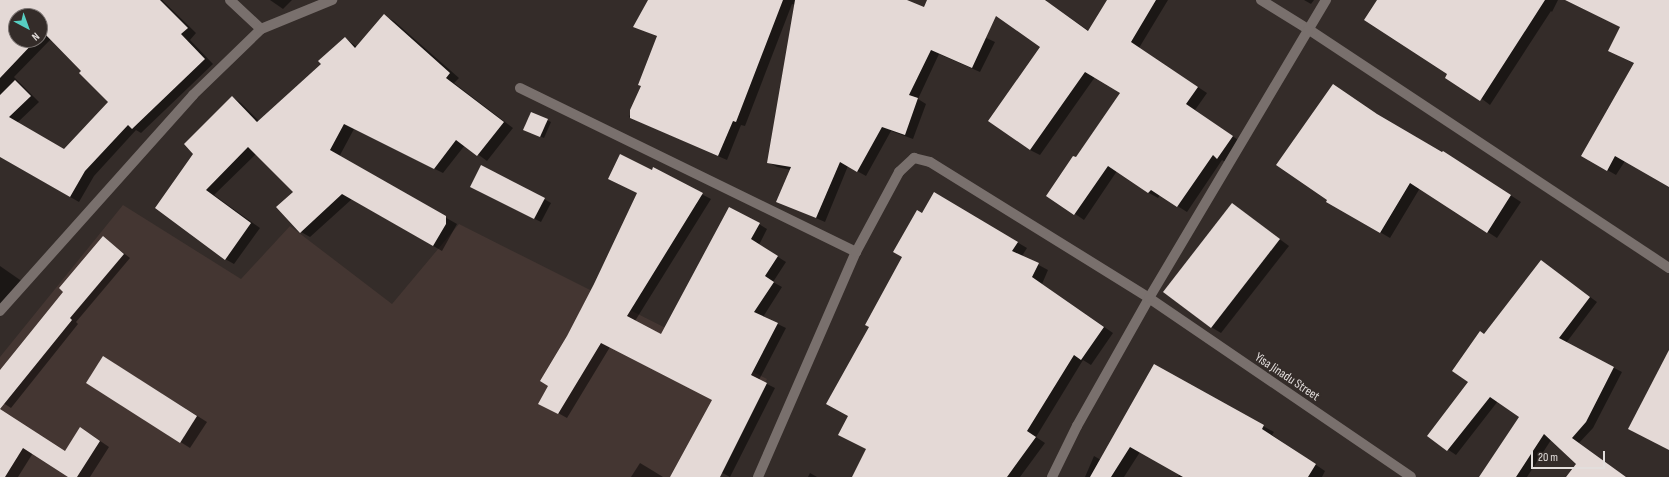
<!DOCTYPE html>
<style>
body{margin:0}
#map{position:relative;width:1669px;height:477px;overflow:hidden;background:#342c29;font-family:"Sofia Sans Condensed",sans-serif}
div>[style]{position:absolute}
.built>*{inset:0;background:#443632}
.shadow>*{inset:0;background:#0007}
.building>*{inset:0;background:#e4d9d6}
.street>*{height:10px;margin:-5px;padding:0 5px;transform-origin:5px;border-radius:5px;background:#79706d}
span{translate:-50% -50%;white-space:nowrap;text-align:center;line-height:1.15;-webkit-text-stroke:4px #342c29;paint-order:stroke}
.street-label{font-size:13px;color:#e3dedc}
.north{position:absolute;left:8px;top:8px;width:40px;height:40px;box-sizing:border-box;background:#342c29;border:1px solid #7a7371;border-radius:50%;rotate:139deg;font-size:11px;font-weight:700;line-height:16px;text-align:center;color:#e3dedc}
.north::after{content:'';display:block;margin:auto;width:14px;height:18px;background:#57cec2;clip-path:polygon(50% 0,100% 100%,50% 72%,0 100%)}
.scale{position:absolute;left:1531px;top:451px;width:74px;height:18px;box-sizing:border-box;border:2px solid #e3dedc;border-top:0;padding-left:5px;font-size:12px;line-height:14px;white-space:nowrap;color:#e3dedc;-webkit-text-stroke:3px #342c29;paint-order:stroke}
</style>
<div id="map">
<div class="built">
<i style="clip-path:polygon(123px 205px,241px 279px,290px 226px,392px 304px,459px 224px,767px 379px,717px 477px,0 477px,0 357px)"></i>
</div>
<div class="shadow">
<i style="clip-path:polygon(evenodd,0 0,162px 0,196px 33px,190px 40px,213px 64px,141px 133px,136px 130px,94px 176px,79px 202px,0 157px,0 0,16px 16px,40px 16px,40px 40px,16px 40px,16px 16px,0 0,51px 39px,83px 71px,110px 102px,65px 151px,17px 123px,39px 102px,14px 77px,51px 39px)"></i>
<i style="clip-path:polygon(270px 0,292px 0,283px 9px)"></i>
<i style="clip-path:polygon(649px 0,905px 0,995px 42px,980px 72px,939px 54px,918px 99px,926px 104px,913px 139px,891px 131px,866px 176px,848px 166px,825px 222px,777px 201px,791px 170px,777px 167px,768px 162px,796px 5px,792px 4px,745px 126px,741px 125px,727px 160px,629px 117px,642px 86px,658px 37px,635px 26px)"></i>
<i style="clip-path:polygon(977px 0,1047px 0,1046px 1px,1089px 31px,1108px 0,1168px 0,1139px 48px,1207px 93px,1195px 110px,1241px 142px,1227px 163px,1222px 160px,1187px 212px,1160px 195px,1158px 198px,1149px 193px,1117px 171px,1084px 220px,1047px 195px,1077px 159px,1122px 93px,1095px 77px,1040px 155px,1030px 150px,990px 121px,1042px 47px)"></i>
<i style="clip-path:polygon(1304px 0,1314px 0,1311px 4px)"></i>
<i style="clip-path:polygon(1378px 0,1558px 0,1552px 12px,1551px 11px,1490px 105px,1449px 74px)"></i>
<i style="clip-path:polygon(1565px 0,1669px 0,1669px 186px,1625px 161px,1616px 175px,1583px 156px,1635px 64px,1619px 56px,1621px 27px)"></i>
<i style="clip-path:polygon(385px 16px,394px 21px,459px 78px,454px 83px,513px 128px,487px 161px,465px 145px,443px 173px,354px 129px,339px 157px,457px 224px,442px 251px,352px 199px,310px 237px,301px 232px,294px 192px,256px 154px,214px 195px,260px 228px,234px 264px,225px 259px,195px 153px,232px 97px,241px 103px,259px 121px,323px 64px,345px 38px,357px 47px)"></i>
<i style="clip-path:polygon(531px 113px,551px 122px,544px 138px,527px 131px)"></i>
<i style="clip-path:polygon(1387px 121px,1453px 158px,1521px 202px,1497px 238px,1420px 188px,1390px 238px,1327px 201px)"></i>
<i style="clip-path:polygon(653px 169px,711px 199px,635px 321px,662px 335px,759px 224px,767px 229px,759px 245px,786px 262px,773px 282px,782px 287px,763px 317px,786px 328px,759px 380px,775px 388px,730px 477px,693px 457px,713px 400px,610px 347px,567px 418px,540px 403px,550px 386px,567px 337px,594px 285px,638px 193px,617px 183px,652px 171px)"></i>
<i style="clip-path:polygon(478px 191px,544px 199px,551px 203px,541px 222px)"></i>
<i style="clip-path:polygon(934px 194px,1027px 248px,1022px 256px,1048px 270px,1042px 284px,1113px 333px,1091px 365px,1083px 360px,1036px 437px,1045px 443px,1020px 477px,853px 477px,867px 449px,850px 416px,870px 326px,922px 214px)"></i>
<i style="clip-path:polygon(1232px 204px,1289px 246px,1221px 333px,1211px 327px)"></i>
<i style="clip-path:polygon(103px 237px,130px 258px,76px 322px,78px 324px,11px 408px,0 401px,0 372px,64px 292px)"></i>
<i style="clip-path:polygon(1541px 261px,1597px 302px,1566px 343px,1622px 372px,1593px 428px,1579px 443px,1626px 477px,1568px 477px,1577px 464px,1551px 440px,1527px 477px,1481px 477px,1521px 417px,1498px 401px,1456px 455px,1428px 436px,1470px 382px,1484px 335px)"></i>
<i style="clip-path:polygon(0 266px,23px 282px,0 314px)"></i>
<i style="clip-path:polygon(113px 363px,207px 422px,190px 448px,87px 383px)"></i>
<i style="clip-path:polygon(1154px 365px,1274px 432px,1272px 435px,1325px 471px,1322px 477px,1178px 477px,1180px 474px,1140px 452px,1124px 477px,1085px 477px,1094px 456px,1101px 460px)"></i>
<i style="clip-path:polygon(0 422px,65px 452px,90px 434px,109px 447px,90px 477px,70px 477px,33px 453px,18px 477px,0 477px)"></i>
<i style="clip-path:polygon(640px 463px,650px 469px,663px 477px,631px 477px)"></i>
<i style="clip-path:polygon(810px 473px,817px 477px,808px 477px)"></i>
</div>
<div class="building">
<i style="clip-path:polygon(0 0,160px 0,188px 28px,181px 34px,205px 59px,132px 129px,128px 125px,85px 171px,70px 197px,0 157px,0 95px,15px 80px,31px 96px,9px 117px,64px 149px,108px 102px,79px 73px,81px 71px,43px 32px,40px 35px,40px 16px,16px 16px,16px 40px,36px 40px,0 78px)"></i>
<i style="clip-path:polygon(648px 0,783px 0,736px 122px,733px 121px,718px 156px,630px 118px,630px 110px,641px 86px,638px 85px,657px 36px,633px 27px)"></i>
<i style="clip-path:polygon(795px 0,907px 0,924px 7px,927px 0,1045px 0,1088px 31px,1107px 0,1156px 0,1131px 42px,1198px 87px,1186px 104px,1233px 136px,1217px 159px,1213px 155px,1177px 207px,1151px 190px,1148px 193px,1108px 166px,1074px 215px,1046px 196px,1073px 156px,1076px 157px,1120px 93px,1085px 72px,1030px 150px,988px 121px,1040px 47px,996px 16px,972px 68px,931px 50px,909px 95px,918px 98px,905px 135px,882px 127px,857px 172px,840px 162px,816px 218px,776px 202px,791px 167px,767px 163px)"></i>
<i style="clip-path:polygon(1377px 0,1545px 0,1480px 101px,1445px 78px,1447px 74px,1364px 20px)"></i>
<i style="clip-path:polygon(1565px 0,1669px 0,1669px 187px,1615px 156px,1607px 171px,1581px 156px,1634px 63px,1608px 51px,1620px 27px)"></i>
<i style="clip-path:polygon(384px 14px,450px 73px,446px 78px,504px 122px,477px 156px,456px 140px,434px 169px,344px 124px,330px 150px,446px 216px,446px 224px,433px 246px,342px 194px,300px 233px,276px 207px,293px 192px,248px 147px,206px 190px,251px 223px,225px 260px,155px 208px,193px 154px,184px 144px,232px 96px,257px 122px,321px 64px,318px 61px,345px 37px,355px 48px)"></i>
<i style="clip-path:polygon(1333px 84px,1377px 114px,1442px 152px,1443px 151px,1511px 195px,1487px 233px,1410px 183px,1380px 233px,1326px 202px,1327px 200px,1276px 165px)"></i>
<i style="clip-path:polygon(531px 112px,548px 119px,540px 137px,523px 130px)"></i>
<i style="clip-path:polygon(620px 154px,652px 170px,653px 167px,703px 193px,627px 316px,661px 334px,729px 207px,760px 223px,751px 239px,778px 256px,765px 276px,774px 282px,754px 312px,778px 323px,751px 375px,767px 383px,720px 477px,670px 477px,712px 400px,601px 343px,558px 414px,538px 404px,548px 386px,540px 381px,567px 336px,594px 284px,637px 193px,608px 179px)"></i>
<i style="clip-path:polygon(481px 165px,545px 198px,534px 219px,470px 187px)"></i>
<i style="clip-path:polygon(934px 192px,1018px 242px,1012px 251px,1039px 263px,1032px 277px,1104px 327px,1081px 360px,1074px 355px,1027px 431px,1036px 437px,1007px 477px,852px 477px,866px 449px,838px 435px,848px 416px,826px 404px,869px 327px,865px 325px,902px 257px,893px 252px,917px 210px,922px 213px)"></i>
<i style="clip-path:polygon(1232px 203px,1280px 239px,1211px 328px,1163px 292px)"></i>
<i style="clip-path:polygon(103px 236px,124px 254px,70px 318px,72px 320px,0 409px,0 370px,63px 292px,59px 288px)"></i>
<i style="clip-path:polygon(1541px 260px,1590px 297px,1559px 338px,1614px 367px,1586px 422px,1572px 438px,1626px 477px,1566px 477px,1576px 464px,1544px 434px,1516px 477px,1479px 477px,1519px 417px,1490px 397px,1447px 451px,1427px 436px,1468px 382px,1452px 371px,1480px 331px,1484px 334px)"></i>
<i style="clip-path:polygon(1669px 350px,1669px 450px,1628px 429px)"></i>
<i style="clip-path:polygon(103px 356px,197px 416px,180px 443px,86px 383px)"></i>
<i style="clip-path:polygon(1154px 364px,1264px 425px,1262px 429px,1316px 464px,1308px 477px,1183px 477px,1130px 447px,1111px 477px,1090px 477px)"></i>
<i style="clip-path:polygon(0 409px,65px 451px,80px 427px,100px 441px,77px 477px,68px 477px,23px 448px,5px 477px,0 477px)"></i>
</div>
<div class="street">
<i style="left:230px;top:0;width:42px;rotate:43.1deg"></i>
<i style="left:1261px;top:0;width:55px;rotate:31.7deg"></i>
<i style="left:1308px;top:29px;width:433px;rotate:33.5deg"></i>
<i style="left:520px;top:88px;width:374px;rotate:26deg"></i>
<i style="left:0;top:311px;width:290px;rotate:-48.2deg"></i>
<i style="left:193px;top:95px;width:95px;rotate:-44.1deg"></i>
<i style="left:261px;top:29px;width:77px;rotate:-22.2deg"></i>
<i style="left:758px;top:477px;width:245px;rotate:-66.5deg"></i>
<i style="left:856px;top:252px;width:91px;rotate:-61.7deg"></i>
<i style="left:899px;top:172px;width:21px;rotate:-43deg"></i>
<i style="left:914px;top:158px;width:16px;rotate:14deg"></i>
<i style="left:930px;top:162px;width:258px;rotate:31.8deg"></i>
<i style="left:1149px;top:298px;width:317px;rotate:34.3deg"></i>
<i style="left:1052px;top:477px;width:57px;rotate:-63.9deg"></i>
<i style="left:1077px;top:426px;width:147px;rotate:-60.6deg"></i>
<i style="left:1149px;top:298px;width:347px;rotate:-59.3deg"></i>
</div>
<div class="street-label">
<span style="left:1287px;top:377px;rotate:34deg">Yisa Jinadu Street</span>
</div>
<div class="north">N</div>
<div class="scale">20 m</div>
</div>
